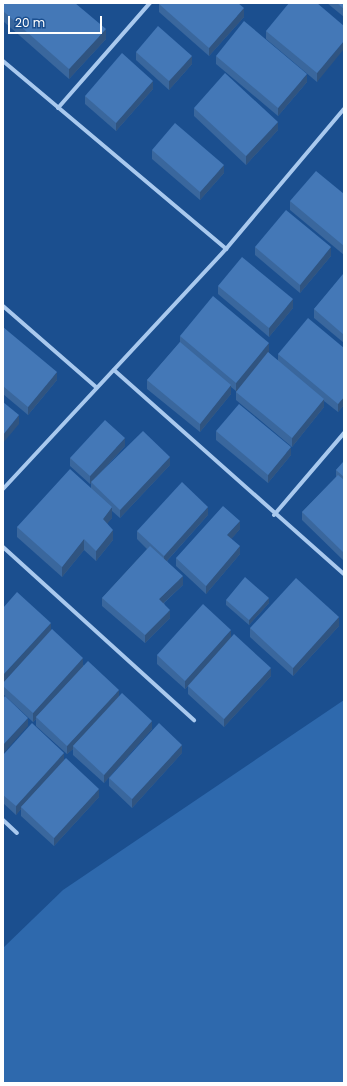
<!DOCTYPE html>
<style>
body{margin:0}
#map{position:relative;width:347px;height:1086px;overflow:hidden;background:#1b4f8f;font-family:Poppins,sans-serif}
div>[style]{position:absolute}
.green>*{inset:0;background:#2e69ad}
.minor>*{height:4px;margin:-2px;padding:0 2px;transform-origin:2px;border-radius:2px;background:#a9c9ee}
.wall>*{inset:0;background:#3a679d}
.shaded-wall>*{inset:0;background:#305480}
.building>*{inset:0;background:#4478b7}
span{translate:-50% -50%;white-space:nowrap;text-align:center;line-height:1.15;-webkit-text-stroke:3px #1b4f8f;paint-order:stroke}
.frame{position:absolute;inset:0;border:4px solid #fff;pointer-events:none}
.scale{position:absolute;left:8px;top:16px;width:94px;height:18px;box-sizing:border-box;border:2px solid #fff;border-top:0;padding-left:5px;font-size:12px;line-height:14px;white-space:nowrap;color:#fff;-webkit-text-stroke:3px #1b4f8f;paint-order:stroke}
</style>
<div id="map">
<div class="green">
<i style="clip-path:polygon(344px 700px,344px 1083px,3px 1083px,3px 948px,63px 890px)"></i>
</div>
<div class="minor">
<i style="left:3px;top:61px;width:292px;rotate:40.1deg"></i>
<i style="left:58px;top:108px;width:140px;rotate:-48.8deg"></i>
<i style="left:3px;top:306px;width:123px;rotate:41.1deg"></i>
<i style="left:114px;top:370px;width:307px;rotate:41.6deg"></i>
<i style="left:3px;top:489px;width:328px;rotate:-47.1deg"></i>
<i style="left:226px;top:249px;width:183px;rotate:-49.9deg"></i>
<i style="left:274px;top:515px;width:108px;rotate:-49.5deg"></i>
<i style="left:3px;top:547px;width:258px;rotate:42.2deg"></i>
<i style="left:3px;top:820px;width:19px;rotate:43deg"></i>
</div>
<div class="wall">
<i style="clip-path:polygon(3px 3px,106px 39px,69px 79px,3px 21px)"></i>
<i style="clip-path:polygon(327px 3px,344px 3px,344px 17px)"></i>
<i style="clip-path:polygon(159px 4px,244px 17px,209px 56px,159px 12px)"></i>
<i style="clip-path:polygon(344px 26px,317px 82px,266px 39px,266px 31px)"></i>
<i style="clip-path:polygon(136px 52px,192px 64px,169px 90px,136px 60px)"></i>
<i style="clip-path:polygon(216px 56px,307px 82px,278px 116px,216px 64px)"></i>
<i style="clip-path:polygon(153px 89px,116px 131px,85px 104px,85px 96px)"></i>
<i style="clip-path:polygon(194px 108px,278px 130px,246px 165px,194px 116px)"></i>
<i style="clip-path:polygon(152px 150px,224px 173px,200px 200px,152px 159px)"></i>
<i style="clip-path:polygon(344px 194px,344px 255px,290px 210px,290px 201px)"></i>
<i style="clip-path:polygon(255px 247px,331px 256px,300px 293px,255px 255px)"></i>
<i style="clip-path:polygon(344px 274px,344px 343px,314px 318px,314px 309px)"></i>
<i style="clip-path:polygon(218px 286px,293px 308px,269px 337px,218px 294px)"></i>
<i style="clip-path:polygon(3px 327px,57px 380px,28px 415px,3px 394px)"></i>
<i style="clip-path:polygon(180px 336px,269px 352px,269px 353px,278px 361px,278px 354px,344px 348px,344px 405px,338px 412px,324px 401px,324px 407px,292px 447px,236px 400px,236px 391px,231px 387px,231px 394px,200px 432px,147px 389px,147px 380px,180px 342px)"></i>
<i style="clip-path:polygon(216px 431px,291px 455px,268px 483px,216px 440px)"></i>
<i style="clip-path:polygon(125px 446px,97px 477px,170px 465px,120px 518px,112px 511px,112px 518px,107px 523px,113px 540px,96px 561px,84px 550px,62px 577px,17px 537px,17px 527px,91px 488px,91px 483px,90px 484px,70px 466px,70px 458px)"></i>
<i style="clip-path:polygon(344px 461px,344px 561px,302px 520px,302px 512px,336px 477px,336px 470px)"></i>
<i style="clip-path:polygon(208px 515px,167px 561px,183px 585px,164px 603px,170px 618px,145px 643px,102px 606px,102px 598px,147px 549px,137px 539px,137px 531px)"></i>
<i style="clip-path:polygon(240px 529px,231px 539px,240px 554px,206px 594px,176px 566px,176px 558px)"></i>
<i style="clip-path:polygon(226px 600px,269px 603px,249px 625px,226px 605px)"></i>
<i style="clip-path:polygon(339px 626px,293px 676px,250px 637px,250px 628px)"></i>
<i style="clip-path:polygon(51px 631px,83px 665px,119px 696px,152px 729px,104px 783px,73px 755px,73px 749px,67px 754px,36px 726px,36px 719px,33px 722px,3px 694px,3px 683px)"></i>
<i style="clip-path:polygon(231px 637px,271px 676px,224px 727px,188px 694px,188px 686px,185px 689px,157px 664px,157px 655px)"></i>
<i style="clip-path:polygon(182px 753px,132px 808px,109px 786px,109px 778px)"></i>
<i style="clip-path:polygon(3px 755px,64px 759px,99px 797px,54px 846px,21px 816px,21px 809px,16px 815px,3px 803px)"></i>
</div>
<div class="shaded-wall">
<i style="clip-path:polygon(244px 8px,244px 17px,209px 56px,209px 48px)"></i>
<i style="clip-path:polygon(106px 29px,106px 39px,69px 79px,69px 69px)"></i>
<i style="clip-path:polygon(344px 41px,344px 49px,317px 82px,317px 73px)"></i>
<i style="clip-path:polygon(192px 56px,192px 64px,169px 90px,169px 81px)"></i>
<i style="clip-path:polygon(307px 74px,307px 82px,278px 116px,278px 108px)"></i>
<i style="clip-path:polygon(153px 81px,153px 89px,116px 131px,116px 123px)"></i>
<i style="clip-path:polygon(278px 122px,278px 130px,246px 165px,246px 156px)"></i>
<i style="clip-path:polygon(224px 165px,224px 173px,200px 200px,200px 192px)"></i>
<i style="clip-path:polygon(331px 247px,331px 256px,300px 293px,300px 285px)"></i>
<i style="clip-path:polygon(293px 299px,293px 308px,269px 337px,269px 328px)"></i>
<i style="clip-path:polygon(269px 343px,269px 352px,236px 392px,236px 383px)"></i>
<i style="clip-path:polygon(57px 372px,57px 380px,28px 415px,28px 407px)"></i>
<i style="clip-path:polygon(231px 385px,231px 394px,200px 432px,200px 424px)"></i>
<i style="clip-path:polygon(344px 397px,344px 405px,338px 412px,338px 404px)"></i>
<i style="clip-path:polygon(324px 399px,324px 407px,292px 447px,292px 438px)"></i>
<i style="clip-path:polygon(19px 415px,19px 424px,3px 443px,3px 435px)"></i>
<i style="clip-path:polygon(125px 438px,125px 446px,90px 484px,90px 476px)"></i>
<i style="clip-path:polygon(291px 447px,291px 455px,268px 483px,268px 475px)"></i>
<i style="clip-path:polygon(170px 457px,170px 465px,120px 518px,120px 510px)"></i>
<i style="clip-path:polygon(112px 507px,112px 518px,103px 529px,103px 519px)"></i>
<i style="clip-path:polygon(208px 507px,208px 515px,164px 564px,164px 556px)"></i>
<i style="clip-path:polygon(240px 521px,240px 529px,227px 544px,227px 535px)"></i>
<i style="clip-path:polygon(113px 530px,113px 540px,96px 561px,96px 551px)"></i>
<i style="clip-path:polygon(84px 539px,84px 550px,62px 577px,62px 567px)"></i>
<i style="clip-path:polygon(240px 546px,240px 554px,206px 594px,206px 586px)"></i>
<i style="clip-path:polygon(183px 576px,183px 585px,159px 607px,159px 599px)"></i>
<i style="clip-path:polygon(269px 598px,269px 603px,249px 625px,249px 620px)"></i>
<i style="clip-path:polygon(170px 610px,170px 618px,145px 643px,145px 635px)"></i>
<i style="clip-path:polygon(339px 617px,339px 626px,293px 676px,293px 668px)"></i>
<i style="clip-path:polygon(51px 623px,51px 631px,3px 683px,3px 675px)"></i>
<i style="clip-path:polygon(231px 630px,231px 638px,185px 689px,185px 681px)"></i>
<i style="clip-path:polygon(83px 658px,83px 667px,36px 717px,36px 719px,33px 722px,33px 713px)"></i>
<i style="clip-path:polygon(271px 668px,271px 676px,224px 727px,224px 719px)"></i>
<i style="clip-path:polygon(119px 690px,119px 698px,73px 746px,73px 749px,67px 754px,67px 746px)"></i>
<i style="clip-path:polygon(28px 718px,28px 726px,3px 754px,3px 745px)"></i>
<i style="clip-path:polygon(152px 721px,152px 729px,104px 783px,104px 775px)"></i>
<i style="clip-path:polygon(182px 745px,182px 753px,132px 808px,132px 799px)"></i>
<i style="clip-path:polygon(64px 753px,64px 761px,21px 807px,21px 809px,16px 815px,16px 806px)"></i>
<i style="clip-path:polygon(99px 789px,99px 797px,54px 846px,54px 838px)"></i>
</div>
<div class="building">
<i style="clip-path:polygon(3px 3px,75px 3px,106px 29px,69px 69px,3px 11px)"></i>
<i style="clip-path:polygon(159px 3px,238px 3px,244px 8px,209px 48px,159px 4px)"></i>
<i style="clip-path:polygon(289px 3px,317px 3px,344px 26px,344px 41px,317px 73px,266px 31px)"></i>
<i style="clip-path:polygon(337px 3px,344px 3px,344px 9px)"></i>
<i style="clip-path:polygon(244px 21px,307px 74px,278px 108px,216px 56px)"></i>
<i style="clip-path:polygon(158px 26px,192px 56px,169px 81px,136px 52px)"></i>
<i style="clip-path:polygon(122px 53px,153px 81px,116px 123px,85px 96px)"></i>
<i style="clip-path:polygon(225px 73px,278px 122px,246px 156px,194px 108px)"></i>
<i style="clip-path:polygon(175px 123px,224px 165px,200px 192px,152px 150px)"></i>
<i style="clip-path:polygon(316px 171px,344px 194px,344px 246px,290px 201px)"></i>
<i style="clip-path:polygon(286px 210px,331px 247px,300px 285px,255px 247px)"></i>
<i style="clip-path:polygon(242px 257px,293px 299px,269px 328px,218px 286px)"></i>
<i style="clip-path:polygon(343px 274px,344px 274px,344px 335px,314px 309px)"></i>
<i style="clip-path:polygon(213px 296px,269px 343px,236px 383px,180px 336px)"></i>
<i style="clip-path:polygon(308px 318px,344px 348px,344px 397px,338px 404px,278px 354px)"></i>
<i style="clip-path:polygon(3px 327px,57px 372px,28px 407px,3px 386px)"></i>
<i style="clip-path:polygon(180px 342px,231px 385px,200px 424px,147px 380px)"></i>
<i style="clip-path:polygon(268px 352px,324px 399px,292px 438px,236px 392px)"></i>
<i style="clip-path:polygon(3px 402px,19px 415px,3px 435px)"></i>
<i style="clip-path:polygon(239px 404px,291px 447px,268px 475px,216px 431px)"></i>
<i style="clip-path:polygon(105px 420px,125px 438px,90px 476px,70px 458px)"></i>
<i style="clip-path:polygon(143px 431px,170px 457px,120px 510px,91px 482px)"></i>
<i style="clip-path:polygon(344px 461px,344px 477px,336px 470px)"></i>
<i style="clip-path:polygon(70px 469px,112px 507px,103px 519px,113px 530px,96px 551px,84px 539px,62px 567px,17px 527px)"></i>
<i style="clip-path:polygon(338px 475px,344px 480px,344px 553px,302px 512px)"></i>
<i style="clip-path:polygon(182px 482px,208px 507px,164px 556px,137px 531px)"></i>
<i style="clip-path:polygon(223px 506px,240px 521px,227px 535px,240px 546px,206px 586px,176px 558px)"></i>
<i style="clip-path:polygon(150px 546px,183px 576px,159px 599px,170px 610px,145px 635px,102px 598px)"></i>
<i style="clip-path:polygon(245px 577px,269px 598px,249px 620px,226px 600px)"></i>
<i style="clip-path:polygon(296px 578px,339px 617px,293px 668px,250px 628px)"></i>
<i style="clip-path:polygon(17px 592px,51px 623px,3px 675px,3px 608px)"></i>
<i style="clip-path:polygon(203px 604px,231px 630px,185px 681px,157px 655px)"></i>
<i style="clip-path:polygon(52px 629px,83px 658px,33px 713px,3px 686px,3px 683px)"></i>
<i style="clip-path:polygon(234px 634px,271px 668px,224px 719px,188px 686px)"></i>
<i style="clip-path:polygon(88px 661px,119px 690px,67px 746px,36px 717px)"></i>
<i style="clip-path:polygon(122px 693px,152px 721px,104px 775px,73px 746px)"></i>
<i style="clip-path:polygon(5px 696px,28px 718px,3px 745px,3px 699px)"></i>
<i style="clip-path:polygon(32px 723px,64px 753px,16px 806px,3px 795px,3px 755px)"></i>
<i style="clip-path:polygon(159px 723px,182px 745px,132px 799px,109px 778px)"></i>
<i style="clip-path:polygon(66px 758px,99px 789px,54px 838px,21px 807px)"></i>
</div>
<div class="frame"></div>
<div class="scale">20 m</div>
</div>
